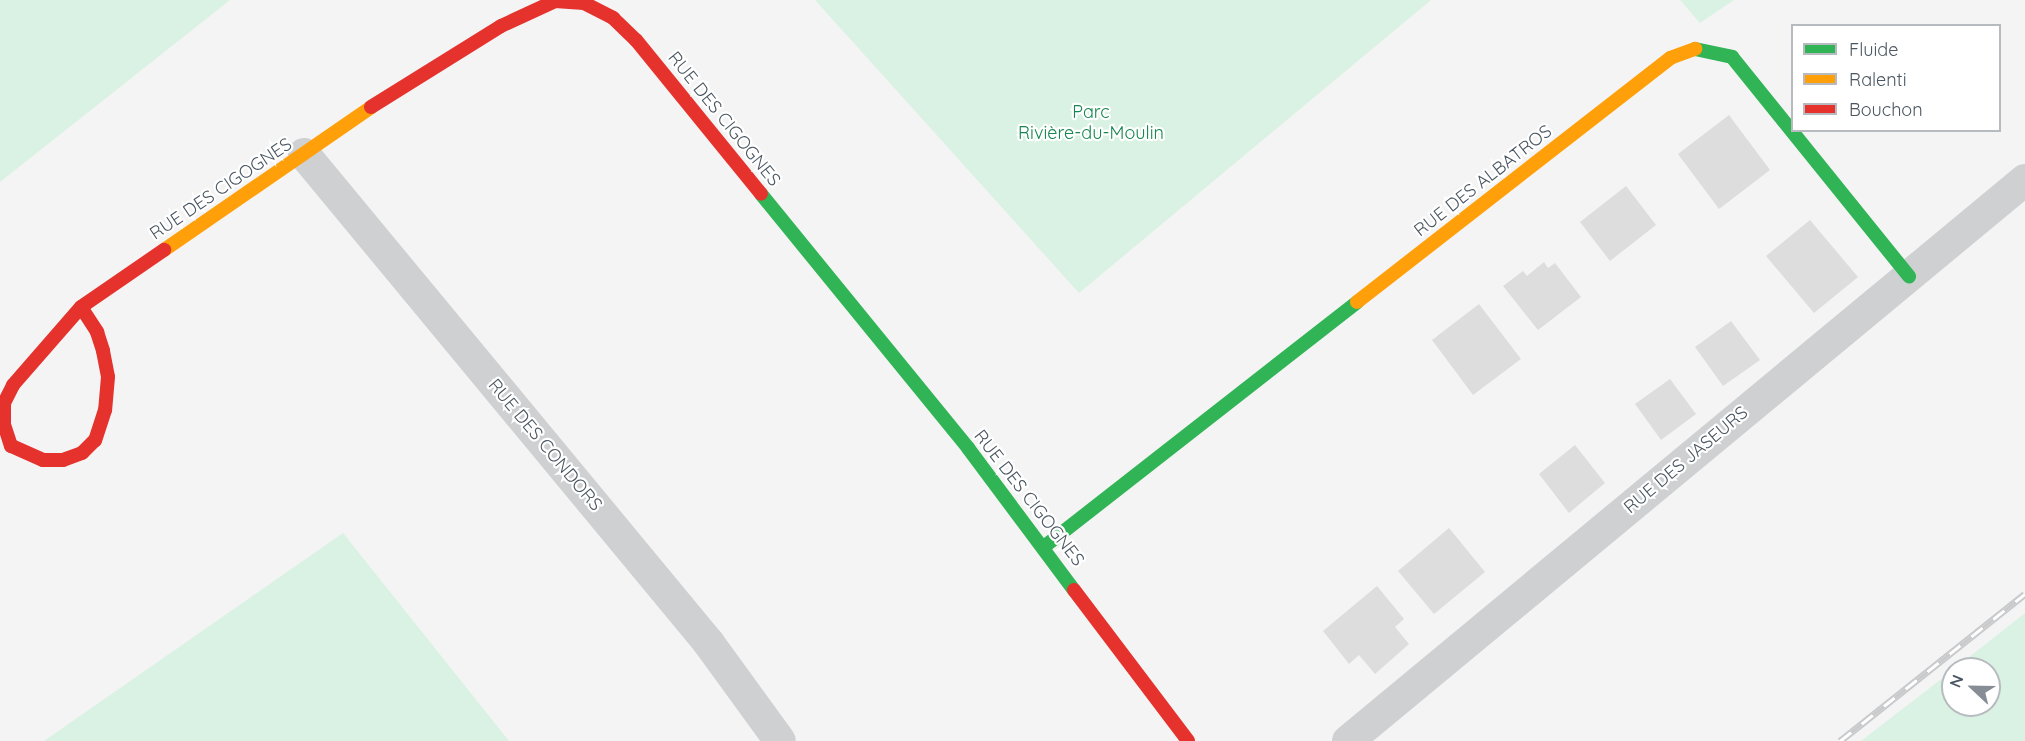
<!DOCTYPE html>
<meta charset="utf-8">
<style>
body{margin:0}
#map{position:relative;width:2025px;height:741px;overflow:hidden;background:#f4f4f4;font-family:Quicksand,sans-serif}
div>[style]{position:absolute}
.green>*{inset:0;background:#d9f2e3}
.building>*{inset:0;background:#ddddde}
.street>*{height:32px;margin:-16px;padding:0 16px;transform-origin:16px;border-radius:16px;background:#ced0d2}
.fast>*{height:14px;margin:-7px;padding:0 7px;transform-origin:7px;border-radius:7px;background:#30b455}
.slow>*{height:14px;margin:-7px;padding:0 7px;transform-origin:7px;border-radius:7px;background:#ff9f0a}
.jam>*{height:14px;margin:-7px;padding:0 7px;transform-origin:7px;border-radius:7px;background:#e5322d}
.rail>*{height:7px;margin-top:-3.5px;transform-origin:0;background:repeating-linear-gradient(90deg,#fff 0 14px,#c9cacc 0 28px);box-sizing:border-box;border-block:2px solid #c9cacc}
span{translate:-50% -50%;white-space:nowrap;text-align:center;line-height:1.15;-webkit-text-stroke:4.5px #fff;paint-order:stroke}
.park-label{font-size:18px;color:#17864f}
.street-label{font-size:18px;color:#4a5661}
.legend{position:absolute;left:1791px;top:24px;width:210px;height:108px;box-sizing:border-box;background:#fff;border:2px solid #b7bbc0;margin:0;padding:8px 10px;list-style:none;font-size:18px;color:#4a5661}
.legend li{display:flex;align-items:center;gap:12px;height:30px}
.legend b{width:30px;border:2px solid #b7bbc0}
.north{position:absolute;left:1941px;top:657px;width:60px;height:60px;box-sizing:border-box;background:#fff;border:2px solid #b7bbc0;border-radius:50%;rotate:292deg;font-size:16px;font-weight:700;line-height:24px;text-align:center;color:#4a5661}
.north::after{content:'';display:block;margin:auto;width:21px;height:27px;background:#868d94;clip-path:polygon(50% 0,100% 100%,50% 72%,0 100%)}
</style>
<div id="map">
<div class="green">
<i style="clip-path:polygon(0 0,230px 0,0 182px)"></i>
<i style="clip-path:polygon(815px 0,1431px 0,1079px 293px)"></i>
<i style="clip-path:polygon(1680px 0,1734px 0,1700px 23px)"></i>
<i style="clip-path:polygon(343px 533px,509px 741px,44px 741px)"></i>
<i style="clip-path:polygon(2025px 613px,2025px 741px,1861px 741px,1953px 670px,1953px 705px,1989px 705px,1989px 669px,1954px 669px)"></i>
</div>
<div class="building">
<i style="clip-path:polygon(1729px 115px,1770px 170px,1719px 209px,1678px 154px)"></i>
<i style="clip-path:polygon(1626px 186px,1656px 225px,1610px 261px,1580px 222px)"></i>
<i style="clip-path:polygon(1810px 220px,1858px 277px,1814px 313px,1766px 256px)"></i>
<i style="clip-path:polygon(1544px 262px,1548px 268px,1555px 263px,1581px 297px,1538px 330px,1503px 286px,1523px 271px,1527px 276px)"></i>
<i style="clip-path:polygon(1479px 304px,1521px 359px,1473px 395px,1432px 340px)"></i>
<i style="clip-path:polygon(1731px 321px,1760px 360px,1723px 386px,1695px 347px)"></i>
<i style="clip-path:polygon(1670px 379px,1696px 414px,1661px 440px,1635px 404px)"></i>
<i style="clip-path:polygon(1575px 445px,1605px 483px,1569px 513px,1539px 474px)"></i>
<i style="clip-path:polygon(1449px 528px,1485px 572px,1434px 614px,1398px 571px)"></i>
<i style="clip-path:polygon(1377px 586px,1404px 619px,1395px 627px,1409px 644px,1375px 674px,1359px 655px,1349px 664px,1323px 631px)"></i>
</div>
<div class="street">
<i style="left:304px;top:154px;width:634px;rotate:50.38deg"></i>
<i style="left:708px;top:642px;width:122px;rotate:54deg"></i>
<i style="left:1348px;top:741px;width:879px;rotate:-39.65deg"></i>
</div>
<div class="fast">
<i style="left:1695px;top:49px;width:38px;rotate:12deg"></i>
<i style="left:1732px;top:57px;width:282px;rotate:51.1deg"></i>
<i style="left:761px;top:194px;width:328px;rotate:50.8deg"></i>
<i style="left:968px;top:448px;width:177px;rotate:53.3deg"></i>
<i style="left:1045px;top:546px;width:396px;rotate:-38deg"></i>
</div>
<div class="slow">
<i style="left:164px;top:250px;width:252px;rotate:-34.6deg"></i>
<i style="left:1357px;top:302px;width:397px;rotate:-37.9deg"></i>
<i style="left:1670px;top:58px;width:27px;rotate:-20deg"></i>
</div>
<div class="jam">
<i style="left:371px;top:107px;width:153px;rotate:-31.9deg"></i>
<i style="left:501px;top:26px;width:60px;rotate:-24.8deg"></i>
<i style="left:555px;top:1px;width:29px;rotate:4deg"></i>
<i style="left:584px;top:3px;width:33px;rotate:27deg"></i>
<i style="left:613px;top:18px;width:32px;rotate:44deg"></i>
<i style="left:636px;top:40px;width:198px;rotate:50.9deg"></i>
<i style="left:81px;top:307px;width:30px;rotate:57deg"></i>
<i style="left:97px;top:332px;width:20px;rotate:72deg"></i>
<i style="left:103px;top:351px;width:26px;rotate:79deg"></i>
<i style="left:108px;top:377px;width:33px;rotate:95deg"></i>
<i style="left:105px;top:410px;width:32px;rotate:108deg"></i>
<i style="left:95px;top:440px;width:18px;rotate:135deg"></i>
<i style="left:82px;top:453px;width:20px;rotate:160deg"></i>
<i style="left:63px;top:460px;width:20px;rotate:180deg"></i>
<i style="left:43px;top:460px;width:35px;rotate:-156deg"></i>
<i style="left:11px;top:446px;width:22px;rotate:-108deg"></i>
<i style="left:4px;top:425px;width:22px;rotate:-90deg"></i>
<i style="left:4px;top:403px;width:20px;rotate:-63deg"></i>
<i style="left:13px;top:385px;width:103px;rotate:-48.9deg"></i>
<i style="left:81px;top:307px;width:101px;rotate:-34.5deg"></i>
<i style="left:1074px;top:590px;width:189px;rotate:52.9deg"></i>
</div>
<div class="rail">
<i style="left:1840px;top:741px;width:236px;rotate:-38.5deg"></i>
</div>
<div class="park-label">
<span style="left:1091px;top:123px">Parc<br>Rivière-du-Moulin</span>
</div>
<div class="street-label">
<span style="left:724px;top:119px;rotate:51deg">RUE DES CIGOGNES</span>
<span style="left:1483px;top:181px;rotate:-38deg">RUE DES ALBATROS</span>
<span style="left:221px;top:189px;rotate:-34deg">RUE DES CIGOGNES</span>
<span style="left:545px;top:445px;rotate:50deg">RUE DES CONDORS</span>
<span style="left:1686px;top:460px;rotate:-40deg">RUE DES JASEURS</span>
<span style="left:1029px;top:498px;rotate:52deg">RUE DES CIGOGNES</span>
</div>
<ul class="legend">
<li><b style="height:8px;background:#30b455"></b>Fluide</li>
<li><b style="height:8px;background:#ff9f0a"></b>Ralenti</li>
<li><b style="height:8px;background:#e5322d"></b>Bouchon</li>
</ul>
<div class="north">N</div>
</div>
